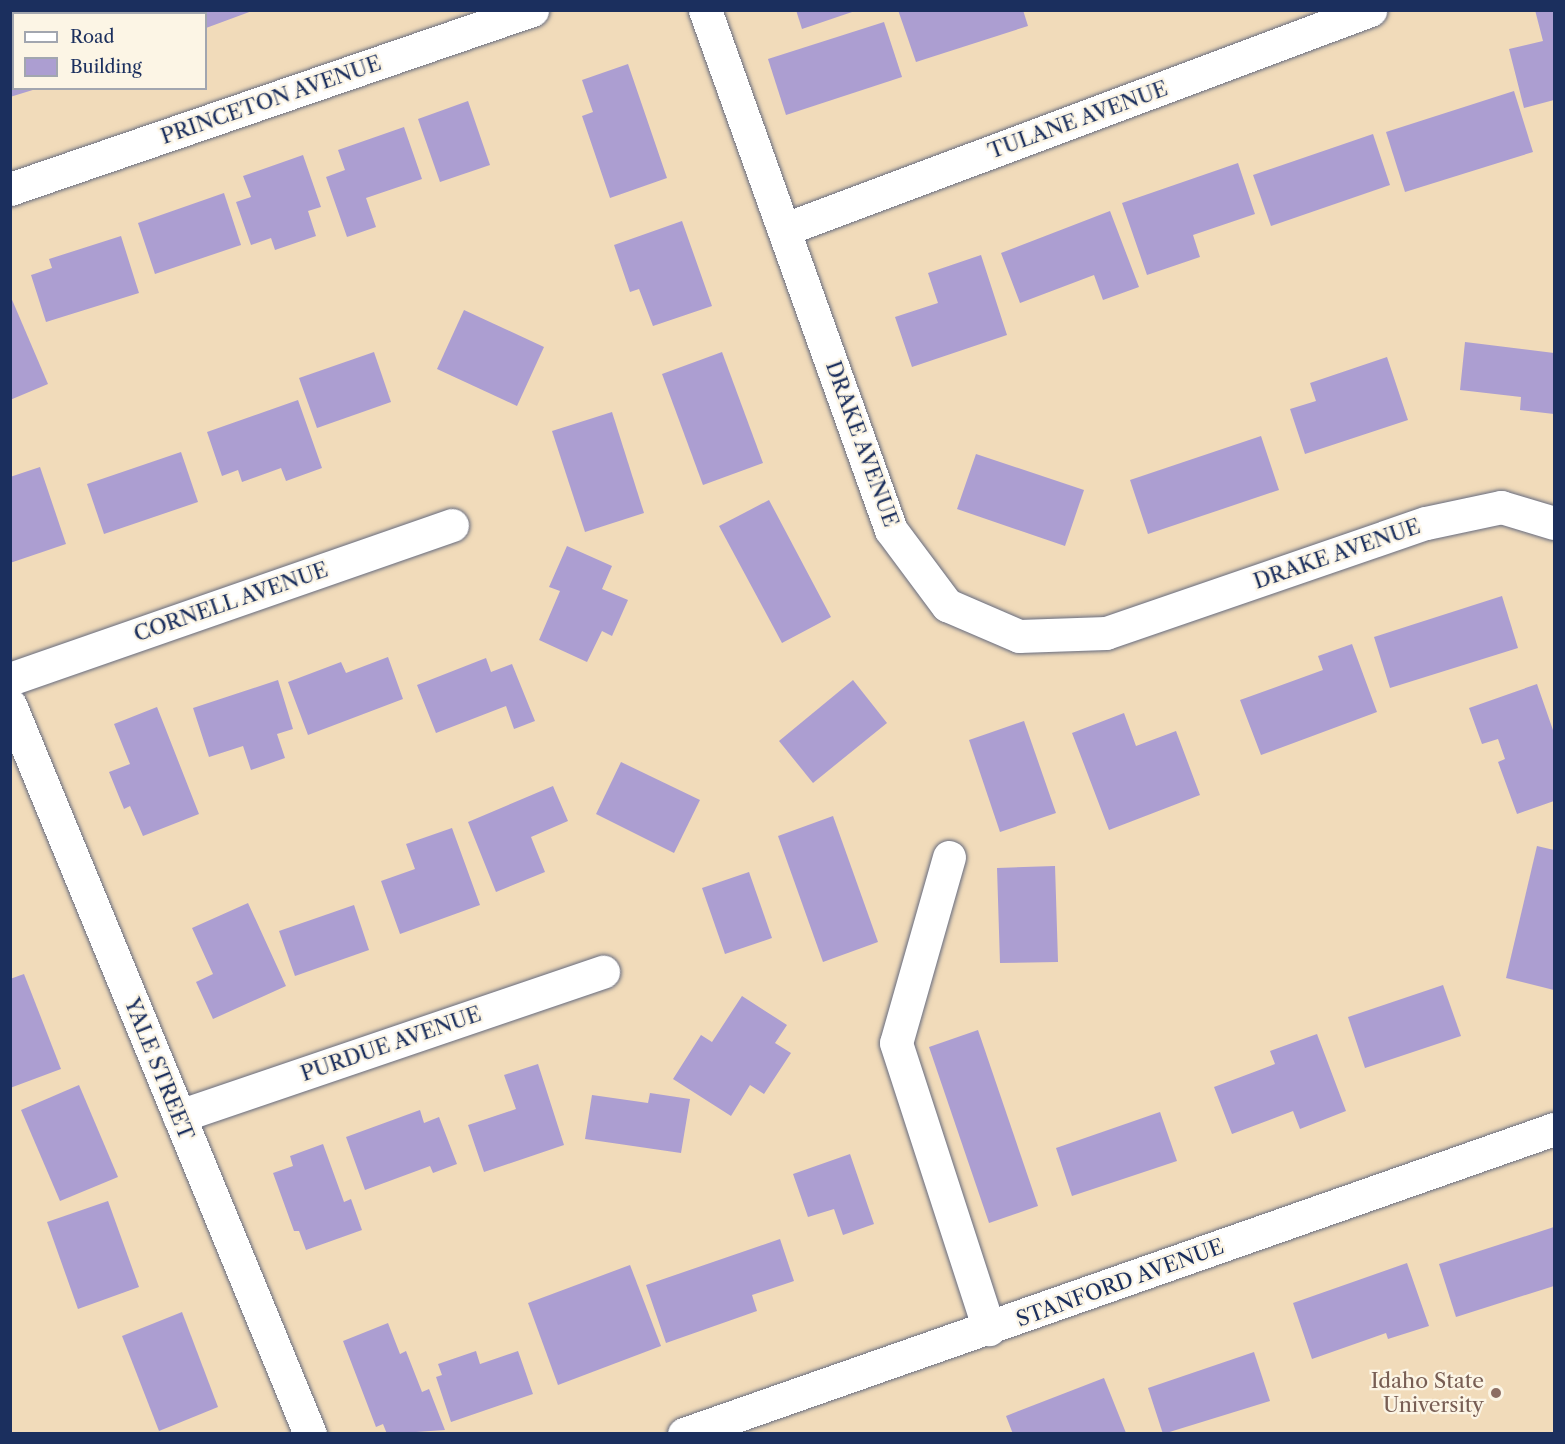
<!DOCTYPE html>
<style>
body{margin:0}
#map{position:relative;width:1565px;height:1444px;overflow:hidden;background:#f1dbba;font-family:"Libre Caslon Text",serif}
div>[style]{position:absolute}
.building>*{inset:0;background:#ac9ed1}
.roads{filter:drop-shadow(0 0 2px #666b7e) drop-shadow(0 0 2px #666b7e)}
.minor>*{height:33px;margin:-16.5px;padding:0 16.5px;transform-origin:16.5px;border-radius:16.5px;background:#fff}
.dots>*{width:16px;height:16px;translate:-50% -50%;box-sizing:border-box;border:3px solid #fcf5e5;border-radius:50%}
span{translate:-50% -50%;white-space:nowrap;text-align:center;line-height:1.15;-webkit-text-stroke:4.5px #fcf5e5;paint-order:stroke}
.street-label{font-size:21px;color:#1b2f5e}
.education-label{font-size:21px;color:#785e54}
.right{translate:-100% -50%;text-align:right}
.frame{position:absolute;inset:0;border:12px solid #1b2f5e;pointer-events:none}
.legend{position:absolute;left:12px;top:12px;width:195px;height:78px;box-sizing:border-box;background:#fcf5e5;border:2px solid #a2a6af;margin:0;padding:8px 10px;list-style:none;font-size:18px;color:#1b2f5e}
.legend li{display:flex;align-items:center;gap:12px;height:30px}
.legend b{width:30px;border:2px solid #a2a6af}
</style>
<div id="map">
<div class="building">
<i style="clip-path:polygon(76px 10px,161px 10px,161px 14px,77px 14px)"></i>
<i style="clip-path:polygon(175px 10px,252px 10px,252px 11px,206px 28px,206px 14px)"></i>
<i style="clip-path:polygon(796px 10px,855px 10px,855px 11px,802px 29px)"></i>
<i style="clip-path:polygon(898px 10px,1023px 10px,1028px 26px,916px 62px)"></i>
<i style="clip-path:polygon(1535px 10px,1554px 10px,1554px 100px,1524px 108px,1509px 49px,1543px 41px)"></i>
<i style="clip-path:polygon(884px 22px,902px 77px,786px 115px,768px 59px)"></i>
<i style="clip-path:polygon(14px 33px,14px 88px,36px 89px,10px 97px)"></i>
<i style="clip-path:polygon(628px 64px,667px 178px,610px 198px,582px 116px,593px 112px,582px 80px)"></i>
<i style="clip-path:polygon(1514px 91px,1533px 152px,1405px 192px,1386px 132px)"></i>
<i style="clip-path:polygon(468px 101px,490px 165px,440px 182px,418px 119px)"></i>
<i style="clip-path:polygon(404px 127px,422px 179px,366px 198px,376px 227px,347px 237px,326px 177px,345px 170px,338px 150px)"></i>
<i style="clip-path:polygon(1373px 134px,1390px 185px,1271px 226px,1253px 175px)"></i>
<i style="clip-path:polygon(303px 155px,321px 207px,308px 211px,316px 236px,275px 250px,271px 238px,251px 245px,236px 202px,251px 197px,243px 176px)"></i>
<i style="clip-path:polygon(1238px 163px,1255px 214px,1193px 235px,1200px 257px,1147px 275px,1122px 203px)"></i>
<i style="clip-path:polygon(224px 193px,241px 245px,155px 274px,138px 223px)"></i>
<i style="clip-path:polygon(1110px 211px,1139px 287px,1103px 300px,1094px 275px,1020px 303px,1001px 253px)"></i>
<i style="clip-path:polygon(682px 221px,712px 306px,653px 326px,639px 289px,630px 292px,614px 245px)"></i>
<i style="clip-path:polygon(121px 236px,139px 293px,46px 322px,31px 275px,52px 268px,49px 259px)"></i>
<i style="clip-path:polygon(981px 255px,1007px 335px,912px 367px,895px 317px,938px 303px,928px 273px)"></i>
<i style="clip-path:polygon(10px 295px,48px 384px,10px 400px)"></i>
<i style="clip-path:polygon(464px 310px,544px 347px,517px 406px,437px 369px)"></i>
<i style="clip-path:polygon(1465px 342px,1554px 353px,1554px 414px,1520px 410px,1521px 397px,1460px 390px)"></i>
<i style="clip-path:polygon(374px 352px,391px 402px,317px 428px,299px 378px)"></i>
<i style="clip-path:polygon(722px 352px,763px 463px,703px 485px,662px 374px)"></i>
<i style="clip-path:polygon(1387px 357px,1408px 420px,1305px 454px,1290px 409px,1316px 401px,1310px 383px)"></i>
<i style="clip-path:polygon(298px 400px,322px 468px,286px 481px,281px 468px,242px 482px,238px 470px,222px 476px,207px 432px)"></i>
<i style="clip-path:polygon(612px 412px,644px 513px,585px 532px,552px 431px)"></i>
<i style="clip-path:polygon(1261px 436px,1279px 490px,1148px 534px,1130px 480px)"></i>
<i style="clip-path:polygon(181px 452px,198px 502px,104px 534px,87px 484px)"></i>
<i style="clip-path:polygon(976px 454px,1084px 490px,1065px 546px,957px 509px)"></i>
<i style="clip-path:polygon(40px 467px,66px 544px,10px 563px,10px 477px)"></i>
<i style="clip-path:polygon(769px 500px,831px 617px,782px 643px,719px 526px)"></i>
<i style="clip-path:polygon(567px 546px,612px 566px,602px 589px,628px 600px,612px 636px,602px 631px,587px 662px,539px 640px,560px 591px,549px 587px)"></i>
<i style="clip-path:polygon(1502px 596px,1518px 648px,1390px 688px,1374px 637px)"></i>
<i style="clip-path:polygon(1352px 644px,1377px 712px,1261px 755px,1240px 700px,1323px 670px,1318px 656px)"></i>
<i style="clip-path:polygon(388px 657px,403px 699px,308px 735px,288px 682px,341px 662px,346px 673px)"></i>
<i style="clip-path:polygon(486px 658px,491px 672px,512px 664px,535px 721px,514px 729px,506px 706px,436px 733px,417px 685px)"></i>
<i style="clip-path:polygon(278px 680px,293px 729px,277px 734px,285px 758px,251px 770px,243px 746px,209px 757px,193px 708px)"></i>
<i style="clip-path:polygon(853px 680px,887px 723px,813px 783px,779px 741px)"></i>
<i style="clip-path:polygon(1537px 684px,1554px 733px,1554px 801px,1517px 814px,1498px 762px,1505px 759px,1498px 739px,1482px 744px,1469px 708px)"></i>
<i style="clip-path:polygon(157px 707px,199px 814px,143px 836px,130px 806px,124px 809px,109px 772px,130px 764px,114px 724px)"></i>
<i style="clip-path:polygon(1124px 713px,1136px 746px,1176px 731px,1200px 795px,1109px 830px,1072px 733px)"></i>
<i style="clip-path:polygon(1024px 721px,1056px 813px,1000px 832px,969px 740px)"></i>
<i style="clip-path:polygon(621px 762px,700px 800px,674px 853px,596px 814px)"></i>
<i style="clip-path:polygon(553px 786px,568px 821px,531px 837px,545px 872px,496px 892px,468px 822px)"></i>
<i style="clip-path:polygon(833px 816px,878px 942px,823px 962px,778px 836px)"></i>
<i style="clip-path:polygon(452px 828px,480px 905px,400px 934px,381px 881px,415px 869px,406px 844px)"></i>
<i style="clip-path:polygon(1537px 846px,1554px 850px,1554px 990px,1506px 978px)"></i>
<i style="clip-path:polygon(1055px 866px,1058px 962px,1000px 963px,997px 868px)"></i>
<i style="clip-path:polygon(749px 872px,772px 938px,725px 954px,702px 888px)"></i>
<i style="clip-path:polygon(248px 903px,286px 986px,213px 1019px,196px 982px,213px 974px,192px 928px)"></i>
<i style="clip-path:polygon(354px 905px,369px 950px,295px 976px,279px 931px)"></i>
<i style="clip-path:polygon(24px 974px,61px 1069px,10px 1088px,10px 979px)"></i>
<i style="clip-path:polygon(1443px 985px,1461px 1036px,1365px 1068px,1348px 1017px)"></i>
<i style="clip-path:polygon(742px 996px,787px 1025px,775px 1043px,791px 1053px,764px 1094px,750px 1085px,731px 1116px,673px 1079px,701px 1035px,712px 1042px)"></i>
<i style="clip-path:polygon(978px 1030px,1038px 1206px,989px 1223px,929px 1047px)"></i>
<i style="clip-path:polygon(1317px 1034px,1346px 1111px,1300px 1129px,1293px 1111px,1232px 1134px,1214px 1087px,1275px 1064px,1270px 1051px)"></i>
<i style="clip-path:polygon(538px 1064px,564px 1145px,484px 1172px,468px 1125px,516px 1109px,504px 1075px)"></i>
<i style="clip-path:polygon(79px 1085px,118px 1177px,60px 1201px,21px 1110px)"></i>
<i style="clip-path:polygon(650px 1093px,690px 1099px,681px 1153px,585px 1139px,592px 1095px,648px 1103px)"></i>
<i style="clip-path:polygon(420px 1110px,424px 1123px,439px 1117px,457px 1164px,433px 1173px,430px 1166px,365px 1190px,346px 1137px)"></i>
<i style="clip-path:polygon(1160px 1112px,1177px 1161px,1072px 1196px,1056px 1148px)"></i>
<i style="clip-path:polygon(323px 1144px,344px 1202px,351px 1199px,362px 1230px,306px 1250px,299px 1231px,294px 1231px,273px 1173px,293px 1166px,290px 1156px)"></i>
<i style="clip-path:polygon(850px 1154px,874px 1224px,843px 1235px,834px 1209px,808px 1217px,793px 1174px)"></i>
<i style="clip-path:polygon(108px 1201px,139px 1287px,78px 1309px,47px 1222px)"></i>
<i style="clip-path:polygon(1554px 1227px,1554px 1286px,1456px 1317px,1439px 1264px)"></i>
<i style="clip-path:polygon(780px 1239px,794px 1281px,752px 1295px,757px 1311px,666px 1343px,646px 1285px)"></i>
<i style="clip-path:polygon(1407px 1263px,1429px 1326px,1388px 1339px,1386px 1333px,1312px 1359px,1293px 1303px)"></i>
<i style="clip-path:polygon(630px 1265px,661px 1346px,558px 1385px,528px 1303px)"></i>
<i style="clip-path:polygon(182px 1312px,218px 1407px,159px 1431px,122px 1336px)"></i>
<i style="clip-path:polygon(388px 1323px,400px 1354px,406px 1351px,422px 1392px,429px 1389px,445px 1430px,387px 1434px,383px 1424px,376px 1427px,343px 1341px)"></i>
<i style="clip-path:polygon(476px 1351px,480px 1364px,518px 1351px,533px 1394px,451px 1422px,436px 1377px,442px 1375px,438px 1364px)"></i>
<i style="clip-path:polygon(1254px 1352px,1270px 1401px,1163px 1434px,1148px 1388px)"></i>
<i style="clip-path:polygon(1104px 1378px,1126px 1433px,1013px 1434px,1006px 1416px)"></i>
</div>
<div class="roads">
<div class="minor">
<i style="left:705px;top:10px;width:552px;rotate:70.32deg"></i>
<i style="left:891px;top:530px;width:94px;rotate:53.3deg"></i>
<i style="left:947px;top:605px;width:78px;rotate:23.3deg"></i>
<i style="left:1019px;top:636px;width:87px;rotate:-2deg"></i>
<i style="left:1106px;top:633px;width:338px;rotate:-19deg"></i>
<i style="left:1426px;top:523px;width:77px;rotate:-12deg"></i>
<i style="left:1501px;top:507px;width:55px;rotate:16.8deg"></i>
<i style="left:10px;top:189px;width:552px;rotate:-18.93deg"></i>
<i style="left:785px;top:229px;width:625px;rotate:-20.52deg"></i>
<i style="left:10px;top:679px;width:468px;rotate:-19.2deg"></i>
<i style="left:10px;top:705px;width:788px;rotate:67.63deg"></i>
<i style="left:949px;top:857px;width:193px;rotate:105.9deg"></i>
<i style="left:896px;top:1043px;width:301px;rotate:72deg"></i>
<i style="left:179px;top:1116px;width:448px;rotate:-18.8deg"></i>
<i style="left:684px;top:1434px;width:922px;rotate:-19.32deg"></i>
</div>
</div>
<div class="dots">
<i style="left:1496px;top:1393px;background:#8d6e63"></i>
</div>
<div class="street-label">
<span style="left:271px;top:100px;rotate:-19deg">PRINCETON AVENUE</span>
<span style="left:1078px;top:120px;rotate:-20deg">TULANE AVENUE</span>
<span style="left:862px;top:444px;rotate:70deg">DRAKE AVENUE</span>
<span style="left:1337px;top:554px;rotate:-19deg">DRAKE AVENUE</span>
<span style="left:231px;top:602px;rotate:-19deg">CORNELL AVENUE</span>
<span style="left:391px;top:1044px;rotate:-19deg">PURDUE AVENUE</span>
<span style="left:159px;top:1069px;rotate:68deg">YALE STREET</span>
<span style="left:1120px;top:1283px;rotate:-20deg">STANFORD AVENUE</span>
</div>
<div class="education-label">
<span class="right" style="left:1484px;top:1393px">Idaho State<br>University</span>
</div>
<div class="frame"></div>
<ul class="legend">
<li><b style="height:8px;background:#fff"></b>Road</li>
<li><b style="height:16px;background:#ac9ed1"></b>Building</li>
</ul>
</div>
